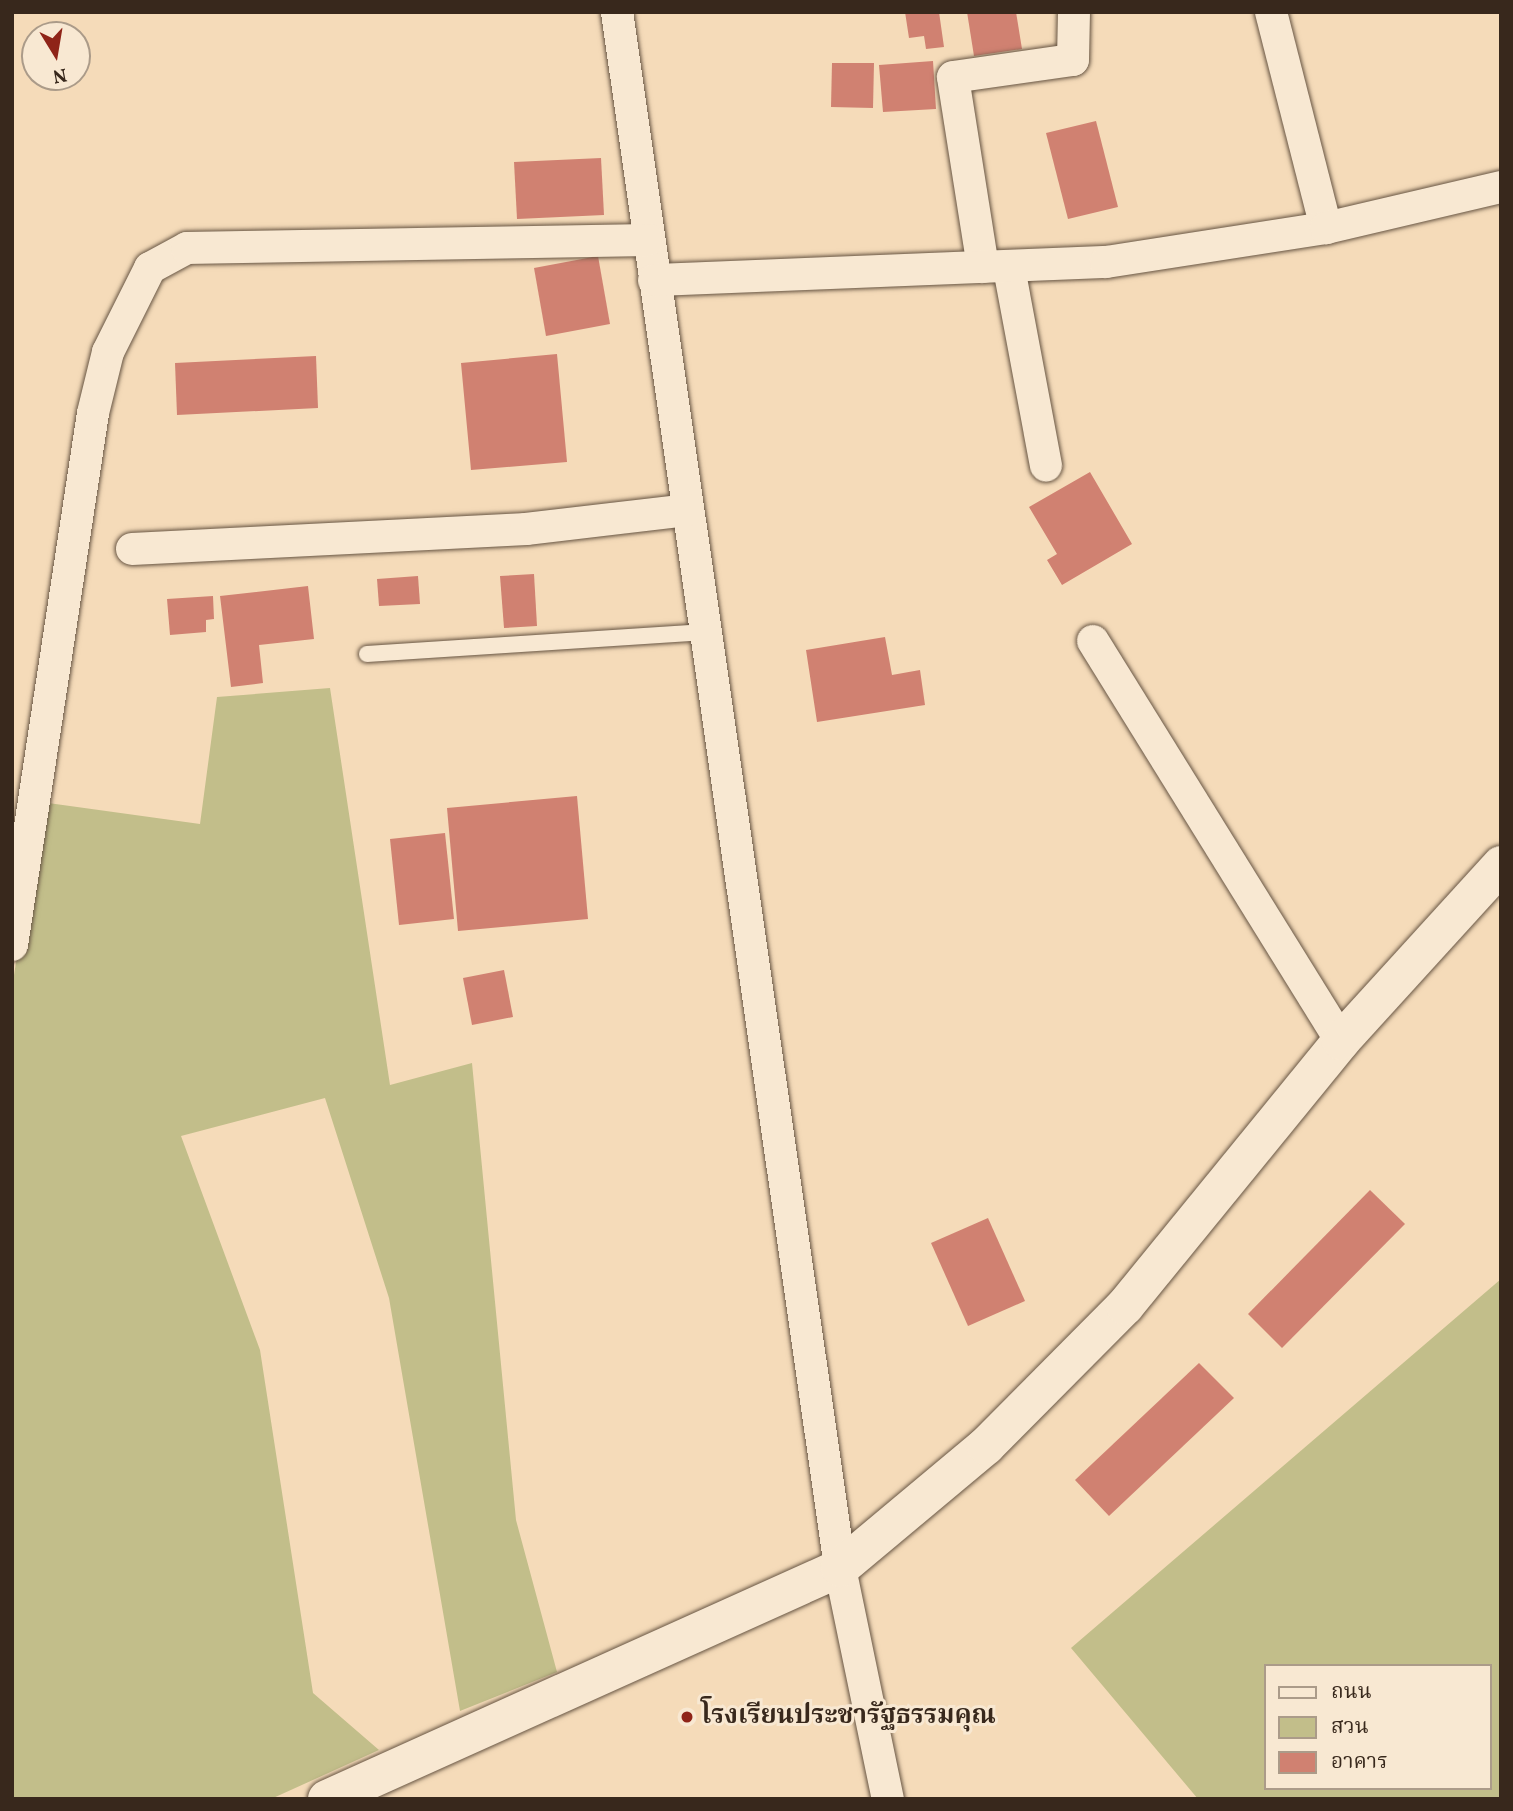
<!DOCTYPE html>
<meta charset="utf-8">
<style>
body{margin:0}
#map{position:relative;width:1513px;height:1811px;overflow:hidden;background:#f5dbb9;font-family:Vollkorn,"Noto Serif Thai",serif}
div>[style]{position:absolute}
.green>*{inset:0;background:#c2be8a}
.building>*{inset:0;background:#d08171}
.roads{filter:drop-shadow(0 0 2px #675543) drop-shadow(0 0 2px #675543)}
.lane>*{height:16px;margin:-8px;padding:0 8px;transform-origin:8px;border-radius:8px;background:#f8e8d2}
.street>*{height:32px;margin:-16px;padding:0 16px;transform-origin:16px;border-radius:16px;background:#f8e8d2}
.secondary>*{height:38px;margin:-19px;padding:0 19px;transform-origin:19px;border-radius:19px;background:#f8e8d2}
.dots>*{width:19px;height:19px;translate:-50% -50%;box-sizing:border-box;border:4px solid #f8e8d2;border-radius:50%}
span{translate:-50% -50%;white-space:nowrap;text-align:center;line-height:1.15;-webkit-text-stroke:6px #f8e8d2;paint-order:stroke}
.poi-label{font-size:26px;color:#38281c;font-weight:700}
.left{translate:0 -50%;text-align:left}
.frame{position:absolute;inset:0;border:14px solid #38281c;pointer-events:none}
.legend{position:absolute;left:1264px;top:1664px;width:228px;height:126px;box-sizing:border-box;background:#f8e8d2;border:2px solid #ab9b89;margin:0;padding:9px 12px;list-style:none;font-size:21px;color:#38281c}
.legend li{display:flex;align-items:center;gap:14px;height:35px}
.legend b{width:35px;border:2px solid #ab9b89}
.north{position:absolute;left:21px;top:21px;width:70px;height:70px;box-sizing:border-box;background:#f8e8d2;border:2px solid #ab9b89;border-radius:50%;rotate:169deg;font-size:19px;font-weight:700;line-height:28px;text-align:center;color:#38281c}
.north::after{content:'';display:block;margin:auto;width:24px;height:32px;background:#8f2418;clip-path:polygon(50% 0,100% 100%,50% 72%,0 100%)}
</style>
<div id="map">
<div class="green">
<i style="clip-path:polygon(330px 688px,390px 1085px,472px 1063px,516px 1520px,557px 1672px,460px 1711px,389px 1298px,325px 1098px,181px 1136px,260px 1350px,313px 1693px,379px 1750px,271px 1799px,12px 1799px,12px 988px,41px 802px,200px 824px,217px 697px)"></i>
<i style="clip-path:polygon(evenodd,1501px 1279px,1501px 1799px,1198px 1799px,1071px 1648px,1501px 1279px,1266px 1666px,1490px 1666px,1490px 1788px,1266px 1788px,1266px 1666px)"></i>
</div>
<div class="building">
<i style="clip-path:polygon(905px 12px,939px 12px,944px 47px,926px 49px,924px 36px,909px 38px)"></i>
<i style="clip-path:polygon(967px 12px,1016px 12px,1022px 49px,974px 56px)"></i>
<i style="clip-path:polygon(933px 61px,936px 109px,883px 112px,879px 65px)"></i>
<i style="clip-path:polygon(832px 63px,874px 63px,873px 108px,831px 107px)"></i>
<i style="clip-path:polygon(1096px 121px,1118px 207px,1068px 219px,1046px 133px)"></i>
<i style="clip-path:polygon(601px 158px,604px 215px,517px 219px,514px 162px)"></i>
<i style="clip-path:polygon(598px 256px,610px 324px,546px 336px,534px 268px)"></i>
<i style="clip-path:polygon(557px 354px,567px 462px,471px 470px,461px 363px)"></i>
<i style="clip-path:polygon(316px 356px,318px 408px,177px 415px,175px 363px)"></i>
<i style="clip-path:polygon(1090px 472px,1132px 544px,1062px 585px,1047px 560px,1057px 554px,1029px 507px)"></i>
<i style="clip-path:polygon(534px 574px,537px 626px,504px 628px,500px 576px)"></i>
<i style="clip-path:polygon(418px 576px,420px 604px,379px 606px,377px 579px)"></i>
<i style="clip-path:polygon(308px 586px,314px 639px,259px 645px,263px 683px,231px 687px,220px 596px)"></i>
<i style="clip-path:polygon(213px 596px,214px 619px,206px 620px,206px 632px,170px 635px,167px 599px)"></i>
<i style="clip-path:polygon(885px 637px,892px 675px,920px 670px,925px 705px,817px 722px,806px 650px)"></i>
<i style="clip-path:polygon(577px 796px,588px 919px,458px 931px,447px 808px)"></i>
<i style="clip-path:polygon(445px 833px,454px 919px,399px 925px,390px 839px)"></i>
<i style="clip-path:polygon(504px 970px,513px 1017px,472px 1025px,463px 978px)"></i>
<i style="clip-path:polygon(1370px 1190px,1405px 1224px,1282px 1348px,1248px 1314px)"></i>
<i style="clip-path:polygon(988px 1218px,1025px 1301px,968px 1326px,931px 1243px)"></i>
<i style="clip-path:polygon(1199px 1363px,1234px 1398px,1109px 1516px,1075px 1480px)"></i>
</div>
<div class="roads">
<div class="lane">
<i style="left:367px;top:654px;width:339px;rotate:-3.7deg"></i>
</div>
<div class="street">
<i style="left:617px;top:12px;width:1572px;rotate:81.84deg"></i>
<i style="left:840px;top:1568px;width:236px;rotate:78.3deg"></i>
<i style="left:1271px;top:12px;width:223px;rotate:75.7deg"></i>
<i style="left:983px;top:267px;width:192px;rotate:-99deg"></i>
<i style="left:953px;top:77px;width:121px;rotate:-8.1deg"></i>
<i style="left:1073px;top:60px;width:48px;rotate:-88.8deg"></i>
<i style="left:1009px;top:268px;width:201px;rotate:79.4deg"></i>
<i style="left:654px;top:280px;width:452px;rotate:-2.3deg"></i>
<i style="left:1106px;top:262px;width:223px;rotate:-8.8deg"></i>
<i style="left:1326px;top:228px;width:180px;rotate:-13.2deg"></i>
<i style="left:132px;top:549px;width:395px;rotate:-2.9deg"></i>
<i style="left:526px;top:529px;width:162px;rotate:-6.7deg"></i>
<i style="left:1093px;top:641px;width:471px;rotate:58.2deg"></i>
<i style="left:12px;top:945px;width:538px;rotate:-81.34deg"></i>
<i style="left:93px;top:413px;width:63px;rotate:-76.2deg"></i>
<i style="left:108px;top:352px;width:94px;rotate:-63.4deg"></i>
<i style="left:150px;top:268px;width:42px;rotate:-28.4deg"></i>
<i style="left:187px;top:248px;width:461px;rotate:-1deg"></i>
</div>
<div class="secondary">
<i style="left:327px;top:1799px;width:563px;rotate:-24.24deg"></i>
<i style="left:840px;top:1568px;width:190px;rotate:-39.9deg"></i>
<i style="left:986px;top:1446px;width:197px;rotate:-45.2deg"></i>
<i style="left:1125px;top:1306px;width:342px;rotate:-50.8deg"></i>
<i style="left:1341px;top:1041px;width:238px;rotate:-47.7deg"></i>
</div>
</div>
<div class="dots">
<i style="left:687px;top:1717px;background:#8f2418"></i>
</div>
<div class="poi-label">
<span class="left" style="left:701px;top:1717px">โรงเรียนประชารัฐธรรมคุณ</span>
</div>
<div class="frame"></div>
<ul class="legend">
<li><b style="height:9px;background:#f8e8d2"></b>ถนน</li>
<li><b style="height:19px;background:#c2be8a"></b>สวน</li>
<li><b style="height:19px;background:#d08171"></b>อาคาร</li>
</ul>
<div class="north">N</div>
</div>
